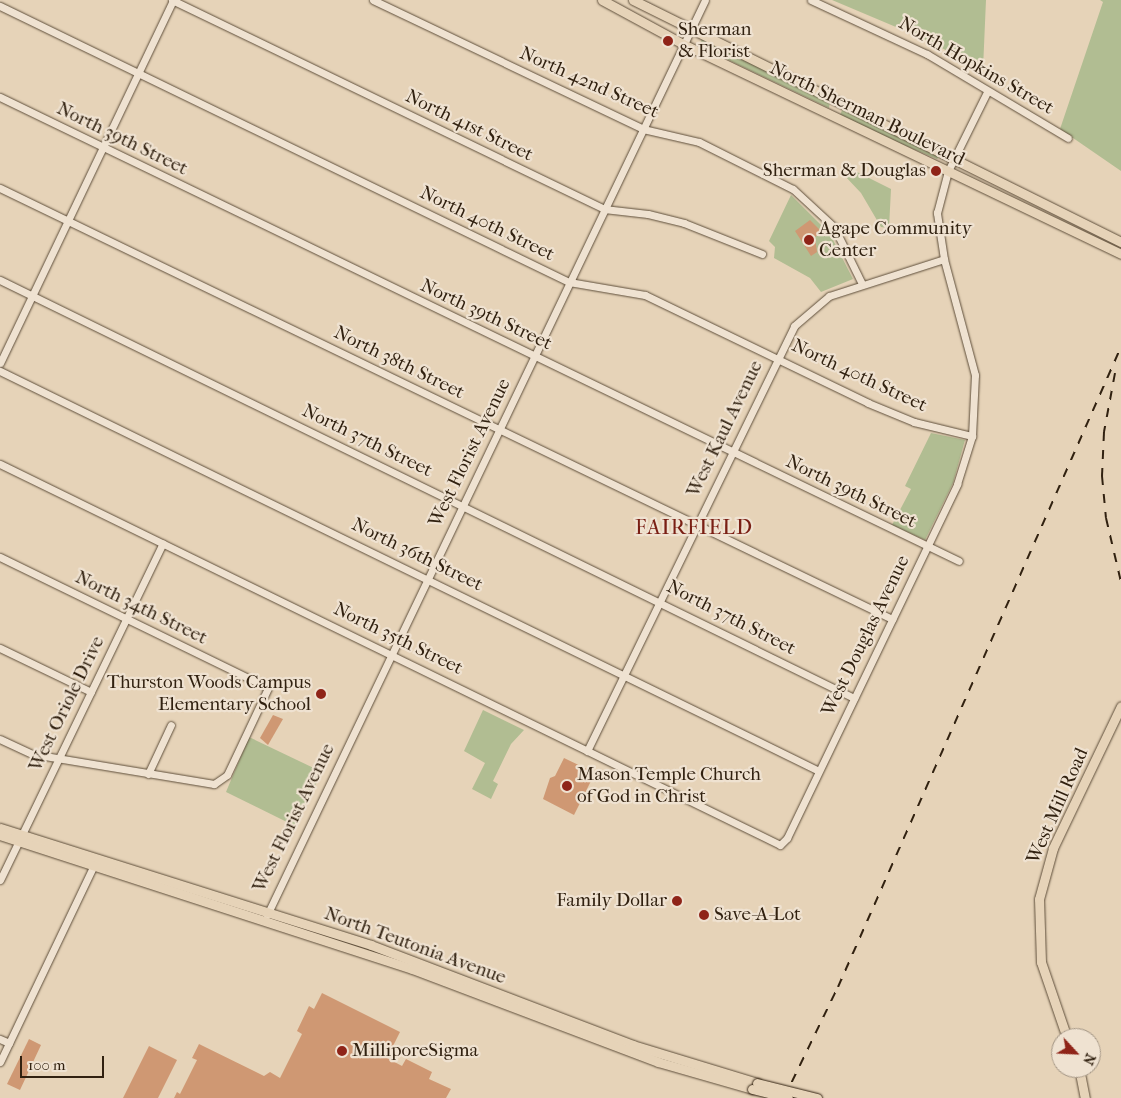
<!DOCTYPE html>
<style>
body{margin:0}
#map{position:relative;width:1121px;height:1098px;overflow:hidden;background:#e6d3b8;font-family:"IM FELL French Canon",serif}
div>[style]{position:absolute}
.green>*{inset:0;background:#b1bd92}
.building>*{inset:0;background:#cf9873}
.roads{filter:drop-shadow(0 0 1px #5e4e3a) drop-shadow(0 0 1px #5e4e3a)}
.minor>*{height:7px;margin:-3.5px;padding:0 3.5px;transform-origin:3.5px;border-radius:3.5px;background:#efe2d1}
.major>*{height:9px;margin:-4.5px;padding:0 4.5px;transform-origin:4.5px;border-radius:4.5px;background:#e6d3b8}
.rail>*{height:2px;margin-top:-1px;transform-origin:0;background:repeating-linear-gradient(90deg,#312110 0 9px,transparent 0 18px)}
.bridges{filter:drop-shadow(0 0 1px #312110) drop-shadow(0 0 1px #312110)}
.major-bridge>*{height:9px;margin:-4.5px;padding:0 4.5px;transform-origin:4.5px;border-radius:4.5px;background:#e6d3b8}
.dots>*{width:14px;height:14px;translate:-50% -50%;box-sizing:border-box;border:2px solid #efe2d1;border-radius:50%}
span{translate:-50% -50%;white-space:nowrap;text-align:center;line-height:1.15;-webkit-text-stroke:4.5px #efe2d1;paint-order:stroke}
.poi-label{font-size:19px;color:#312110}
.left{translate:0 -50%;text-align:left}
.right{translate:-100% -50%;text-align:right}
.street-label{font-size:19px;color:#312110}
.quarter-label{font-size:21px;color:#7a1f14;letter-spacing:1px}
.north{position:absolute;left:1051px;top:1028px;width:50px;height:50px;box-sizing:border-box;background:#efe2d1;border:1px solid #a39584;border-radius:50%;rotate:115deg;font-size:14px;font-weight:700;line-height:20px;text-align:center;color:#312110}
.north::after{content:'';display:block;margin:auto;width:18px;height:22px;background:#8f2418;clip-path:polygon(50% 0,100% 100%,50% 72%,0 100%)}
.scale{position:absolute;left:20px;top:1056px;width:84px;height:22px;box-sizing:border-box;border:2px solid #312110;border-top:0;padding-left:6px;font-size:15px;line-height:18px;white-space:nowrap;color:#312110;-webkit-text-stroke:4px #efe2d1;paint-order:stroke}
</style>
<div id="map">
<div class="green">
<i style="clip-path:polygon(832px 0,986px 0,983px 69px,922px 38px)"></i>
<i style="clip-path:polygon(1100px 0,1121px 0,1121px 171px,1060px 129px,1103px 2px)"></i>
<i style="clip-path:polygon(702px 39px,830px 101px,829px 108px,699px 46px)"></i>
<i style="clip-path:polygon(843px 108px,941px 155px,937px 159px,906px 146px,840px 115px)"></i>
<i style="clip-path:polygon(849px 168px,891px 189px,889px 228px,881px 227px,861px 193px,844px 175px,843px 170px)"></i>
<i style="clip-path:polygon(791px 195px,830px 234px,853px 279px,821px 292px,810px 278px,774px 258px,775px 247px,769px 241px)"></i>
<i style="clip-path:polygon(931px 433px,965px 440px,953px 483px,925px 540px,892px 525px,911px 489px,905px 486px)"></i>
<i style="clip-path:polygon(483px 710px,524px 730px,511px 744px,493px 781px,498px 784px,491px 799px,472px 789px,485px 763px,464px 751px)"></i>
<i style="clip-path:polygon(249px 737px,322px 772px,295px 826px,226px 792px)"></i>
</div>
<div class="building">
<i style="clip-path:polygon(810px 220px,822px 232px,815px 237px,817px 252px,811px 256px,795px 231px)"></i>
<i style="clip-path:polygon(273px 715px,283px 719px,268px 745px,260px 738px)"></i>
<i style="clip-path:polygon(564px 758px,589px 770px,592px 779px,574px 815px,543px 799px,550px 778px,555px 776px)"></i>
<i style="clip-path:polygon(322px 993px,400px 1032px,387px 1058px,402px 1066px,406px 1059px,432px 1072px,429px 1079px,451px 1089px,446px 1098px,174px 1098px,177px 1092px,180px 1094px,197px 1060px,192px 1058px,199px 1044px,264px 1076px,270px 1072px,280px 1078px,302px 1034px,297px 1031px,309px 1006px,314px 1009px)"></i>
<i style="clip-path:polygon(29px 1039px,41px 1045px,20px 1090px,7px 1084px)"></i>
<i style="clip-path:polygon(149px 1046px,177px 1060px,158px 1098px,123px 1098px)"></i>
</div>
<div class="roads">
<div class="minor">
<i style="left:172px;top:0;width:480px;rotate:25.8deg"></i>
<i style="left:604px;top:209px;width:44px;rotate:6.5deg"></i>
<i style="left:648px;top:214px;width:37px;rotate:14deg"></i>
<i style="left:684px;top:223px;width:84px;rotate:21.7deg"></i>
<i style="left:373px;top:0;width:299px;rotate:25.5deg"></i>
<i style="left:643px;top:129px;width:57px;rotate:13.1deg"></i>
<i style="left:699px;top:142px;width:105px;rotate:26.6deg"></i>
<i style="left:793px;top:189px;width:56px;rotate:42.8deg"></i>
<i style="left:834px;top:227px;width:64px;rotate:63.8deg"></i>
<i style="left:811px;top:0;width:128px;rotate:25deg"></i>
<i style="left:927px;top:54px;width:164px;rotate:30.8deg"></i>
<i style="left:0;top:6px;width:632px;rotate:25.88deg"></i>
<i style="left:569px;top:282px;width:77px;rotate:9.7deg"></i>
<i style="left:645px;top:295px;width:248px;rotate:25.8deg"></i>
<i style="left:868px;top:403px;width:50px;rotate:22.4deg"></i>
<i style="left:914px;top:422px;width:60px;rotate:13.6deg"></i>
<i style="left:0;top:97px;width:1065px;rotate:25.82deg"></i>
<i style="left:0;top:188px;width:991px;rotate:25.79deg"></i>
<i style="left:0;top:280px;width:951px;rotate:26.08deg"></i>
<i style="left:0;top:363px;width:402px;rotate:-64.5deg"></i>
<i style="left:0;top:371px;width:911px;rotate:26.03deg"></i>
<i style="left:0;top:464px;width:868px;rotate:26.03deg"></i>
<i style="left:780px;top:845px;width:10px;rotate:-45deg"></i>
<i style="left:787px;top:838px;width:393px;rotate:-64.3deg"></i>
<i style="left:957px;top:484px;width:50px;rotate:-72.6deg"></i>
<i style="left:972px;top:436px;width:61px;rotate:-87.2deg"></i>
<i style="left:975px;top:375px;width:120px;rotate:-105deg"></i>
<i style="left:944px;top:259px;width:47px;rotate:-98.7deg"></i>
<i style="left:937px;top:213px;width:43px;rotate:-75.3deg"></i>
<i style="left:948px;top:171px;width:88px;rotate:-63.7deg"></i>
<i style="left:0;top:557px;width:298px;rotate:26deg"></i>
<i style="left:268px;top:688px;width:96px;rotate:115.2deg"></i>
<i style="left:227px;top:775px;width:16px;rotate:145deg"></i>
<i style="left:214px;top:784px;width:184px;rotate:-170.6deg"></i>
<i style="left:32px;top:754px;width:35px;rotate:-155deg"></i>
<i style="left:0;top:648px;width:101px;rotate:25.8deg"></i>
<i style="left:587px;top:751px;width:473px;rotate:-64deg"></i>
<i style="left:794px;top:326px;width:46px;rotate:-40.6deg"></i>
<i style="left:829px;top:296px;width:121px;rotate:-17.8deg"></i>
<i style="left:148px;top:774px;width:54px;rotate:-64.9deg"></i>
<i style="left:0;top:880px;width:374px;rotate:-64.2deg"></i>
<i style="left:267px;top:915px;width:1014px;rotate:-64.42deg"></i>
<i style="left:0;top:1039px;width:10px;rotate:24deg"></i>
<i style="left:0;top:1062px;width:223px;rotate:-64.5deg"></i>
</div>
<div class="major">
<i style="left:602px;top:0;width:92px;rotate:28.5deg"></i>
<i style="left:683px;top:44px;width:486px;rotate:25.6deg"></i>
<i style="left:633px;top:0;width:545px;rotate:26.38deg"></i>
<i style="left:0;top:828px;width:389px;rotate:17.5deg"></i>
<i style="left:371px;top:945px;width:280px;rotate:20.9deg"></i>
<i style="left:633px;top:1045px;width:130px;rotate:17deg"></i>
<i style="left:0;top:835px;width:433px;rotate:18deg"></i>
<i style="left:412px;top:969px;width:263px;rotate:20.7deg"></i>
<i style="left:658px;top:1062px;width:98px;rotate:16deg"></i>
<i style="left:1067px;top:1038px;width:80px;rotate:-108.9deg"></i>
<i style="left:1041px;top:962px;width:63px;rotate:-91.8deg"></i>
<i style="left:1039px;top:899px;width:53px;rotate:-74.6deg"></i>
<i style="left:1053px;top:848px;width:157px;rotate:-64.4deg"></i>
<i style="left:1079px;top:1068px;width:31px;rotate:79deg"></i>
</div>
</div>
<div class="rail">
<i style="left:1115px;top:373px;width:60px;rotate:100.6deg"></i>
<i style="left:1104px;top:432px;width:44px;rotate:92.6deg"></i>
<i style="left:1102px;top:476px;width:42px;rotate:84.6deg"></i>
<i style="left:1106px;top:518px;width:66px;rotate:76.8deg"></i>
<i style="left:784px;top:1098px;width:123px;rotate:-64.1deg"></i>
<i style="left:838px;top:987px;width:700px;rotate:-66.15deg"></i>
</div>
<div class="bridges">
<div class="major-bridge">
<i style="left:757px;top:1083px;width:62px;rotate:14deg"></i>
<i style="left:752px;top:1089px;width:37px;rotate:14deg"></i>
</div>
</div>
<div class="dots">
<i style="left:668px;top:41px;background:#8f2418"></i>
<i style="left:936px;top:171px;background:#8f2418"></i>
<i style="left:809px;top:240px;background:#8f2418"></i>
<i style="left:321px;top:694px;background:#8f2418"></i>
<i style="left:567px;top:786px;background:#8f2418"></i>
<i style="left:677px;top:901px;background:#8f2418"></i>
<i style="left:704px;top:915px;background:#8f2418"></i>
<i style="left:342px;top:1051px;background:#8f2418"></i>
</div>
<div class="poi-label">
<span class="left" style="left:678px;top:41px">Sherman<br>&amp; Florist</span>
<span class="right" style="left:926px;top:171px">Sherman &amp; Douglas</span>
<span class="left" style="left:819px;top:240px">Agape Community<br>Center</span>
<span class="right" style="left:311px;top:694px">Thurston Woods Campus<br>Elementary School</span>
<span class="left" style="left:577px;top:786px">Mason Temple Church<br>of God in Christ</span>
<span class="right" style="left:667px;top:901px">Family Dollar</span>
<span class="left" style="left:714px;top:915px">Save-A-Lot</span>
<span class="left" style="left:352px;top:1051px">MilliporeSigma</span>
</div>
<div class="street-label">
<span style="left:976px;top:66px;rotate:30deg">North Hopkins Street</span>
<span style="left:589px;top:83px;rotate:24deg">North 42nd Street</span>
<span style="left:867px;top:114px;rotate:26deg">North Sherman Boulevard</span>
<span style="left:469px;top:126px;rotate:26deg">North 41st Street</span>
<span style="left:122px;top:139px;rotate:26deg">North 39th Street</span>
<span style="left:487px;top:224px;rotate:26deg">North 40th Street</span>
<span style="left:486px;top:315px;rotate:25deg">North 39th Street</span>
<span style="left:399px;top:363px;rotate:26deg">North 38th Street</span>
<span style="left:859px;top:376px;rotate:25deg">North 40th Street</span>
<span style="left:725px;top:429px;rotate:-64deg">West Kaul Avenue</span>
<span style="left:367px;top:441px;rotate:26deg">North 37th Street</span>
<span style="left:470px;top:453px;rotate:-64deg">West Florist Avenue</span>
<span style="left:851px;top:492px;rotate:26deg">North 39th Street</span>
<span style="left:417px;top:555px;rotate:26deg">North 36th Street</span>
<span style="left:141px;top:608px;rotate:26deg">North 34th Street</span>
<span style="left:731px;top:618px;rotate:27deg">North 37th Street</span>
<span style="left:866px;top:636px;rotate:-64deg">West Douglas Avenue</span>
<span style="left:398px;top:639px;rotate:26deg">North 35th Street</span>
<span style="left:67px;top:704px;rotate:-64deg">West Oriole Drive</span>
<span style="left:1058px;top:806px;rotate:-66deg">West Mill Road</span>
<span style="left:294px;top:818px;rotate:-64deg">West Florist Avenue</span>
<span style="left:415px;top:946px;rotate:20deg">North Teutonia Avenue</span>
</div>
<div class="quarter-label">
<span style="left:694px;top:527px">FAIRFIELD</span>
</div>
<div class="north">N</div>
<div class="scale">100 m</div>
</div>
